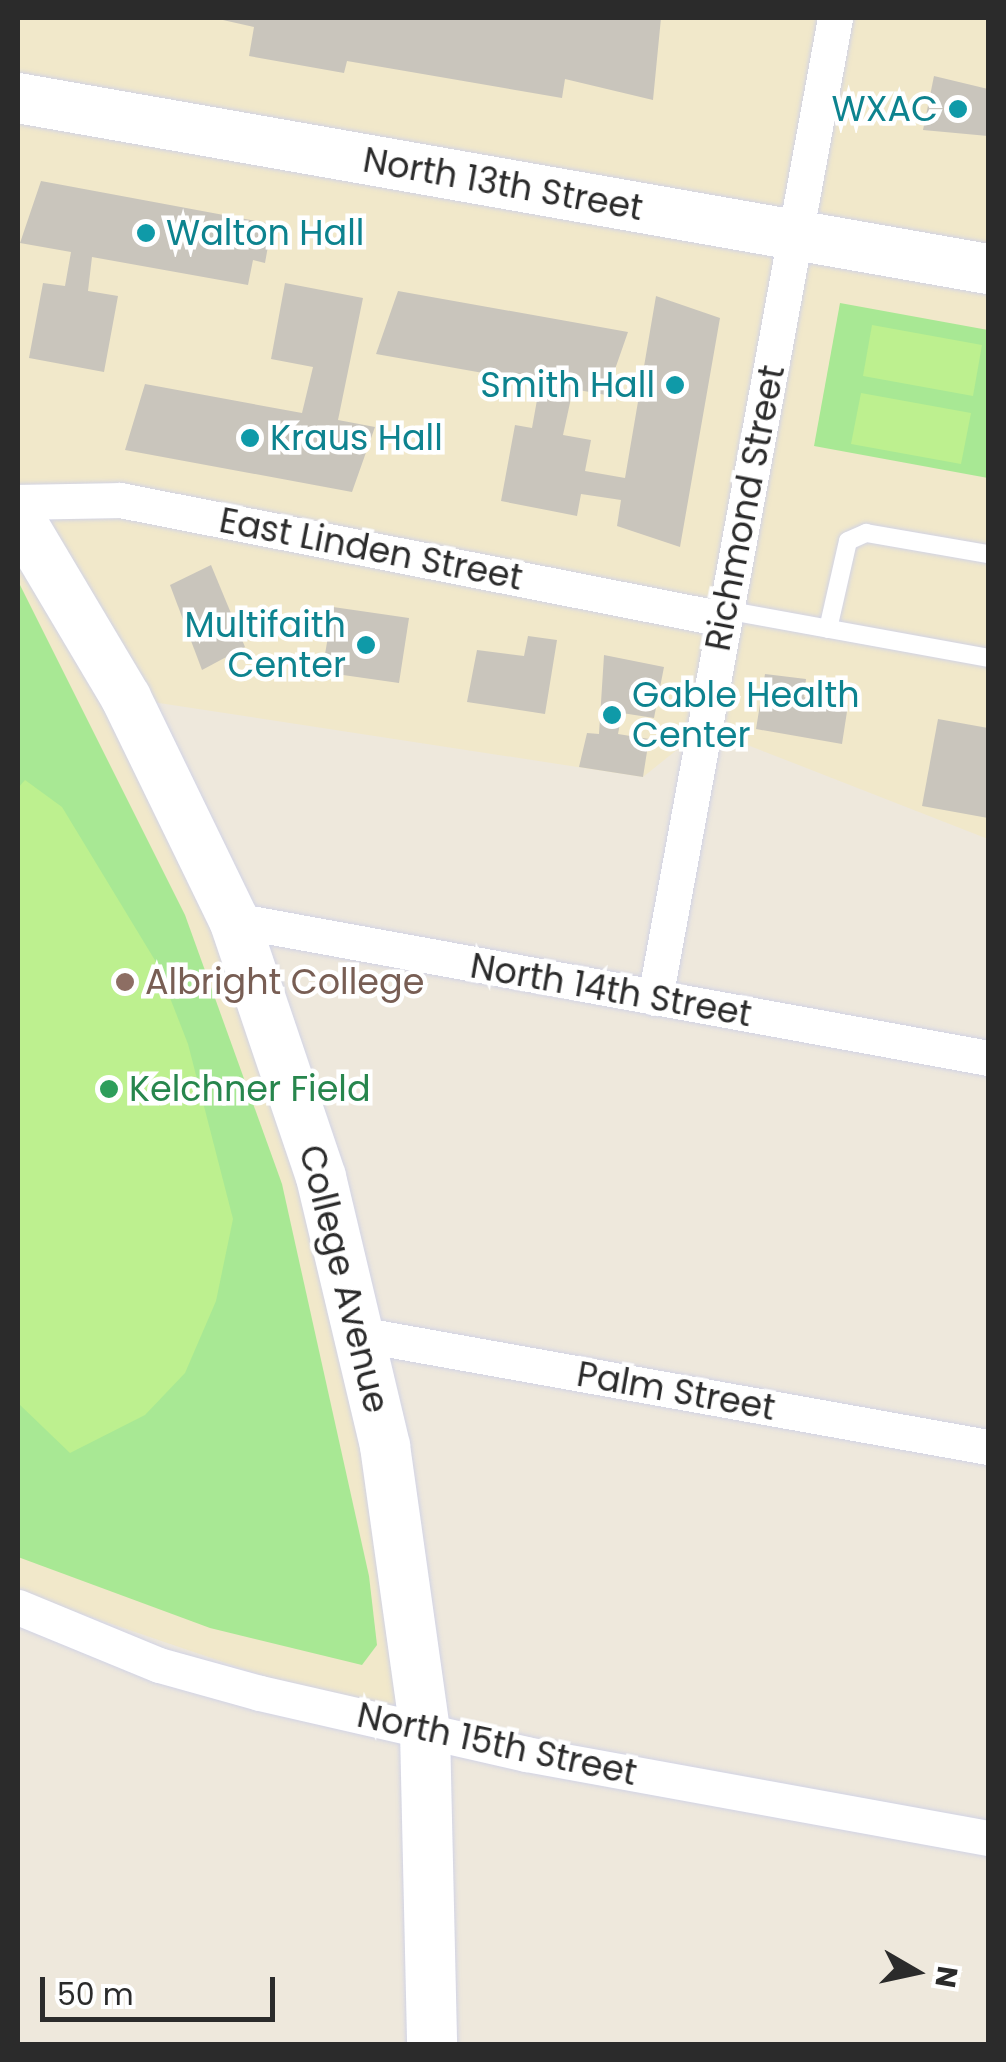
<!DOCTYPE html>
<style>
body{margin:0}
#map{position:relative;width:1006px;height:2062px;overflow:hidden;background:#eee8dc;font-family:Poppins,sans-serif}
div>[style]{position:absolute}
.education>*{inset:0;background:#f1e8ca}
.green>*{inset:0;background:#a8e894}
.pitch>*{inset:0;background:#bdf08f}
.building>*{inset:0;background:#c9c5bc}
.roads{filter:drop-shadow(0 0 2px #d1d3e5) drop-shadow(0 0 2px #d1d3e5)}
.lane>*{height:18px;margin:-9px;padding:0 9px;transform-origin:9px;border-radius:9px;background:#fff}
.street>*{height:35px;margin:-17.5px;padding:0 17.5px;transform-origin:17.5px;border-radius:17.5px;background:#fff}
.secondary>*{height:50px;margin:-25px;padding:0 25px;transform-origin:25px;border-radius:25px;background:#fff}
.dots>*{width:28px;height:28px;translate:-50% -50%;box-sizing:border-box;border:5px solid #fff;border-radius:50%}
span{translate:-50% -50%;white-space:nowrap;text-align:center;line-height:1.15;-webkit-text-stroke:9px #fff;paint-order:stroke}
.culture-label{font-size:35px;color:#0d838f}
.right{translate:-100% -50%;text-align:right}
.left{translate:0 -50%;text-align:left}
.street-label{font-size:35px;color:#2b2b2b}
.education-label{font-size:35px;color:#785e54}
.leisure-label{font-size:35px;color:#27864d}
.frame{position:absolute;inset:0;border:20px solid #2b2b2b;pointer-events:none}
.north{position:absolute;left:866px;top:1922px;width:100px;height:100px;-webkit-text-stroke:8px #fff;paint-order:stroke;rotate:99deg;font-size:28px;font-weight:700;line-height:40px;text-align:center;color:#2b2b2b}
.north::after{content:'';display:block;margin:auto;width:35px;height:45px;background:#2b2b2b;clip-path:polygon(50% 0,100% 100%,50% 72%,0 100%)}
.scale{position:absolute;left:40px;top:1977px;width:235px;height:45px;box-sizing:border-box;border:5px solid #2b2b2b;border-top:0;padding-left:12px;font-size:30px;line-height:35px;white-space:nowrap;color:#2b2b2b;-webkit-text-stroke:8px #fff;paint-order:stroke}
</style>
<div id="map">
<div class="education">
<i style="clip-path:polygon(18px 18px,988px 18px,988px 839px,704px 728px,643px 777px,126px 698px,286px 1125px,425px 1731px,18px 1592px)"></i>
</div>
<div class="green">
<i style="clip-path:polygon(840px 303px,988px 330px,988px 478px,814px 446px)"></i>
<i style="clip-path:polygon(18px 581px,185px 915px,282px 1184px,369px 1576px,377px 1645px,362px 1665px,210px 1628px,18px 1557px)"></i>
</div>
<div class="pitch">
<i style="clip-path:polygon(872px 325px,982px 345px,973px 396px,863px 376px)"></i>
<i style="clip-path:polygon(861px 393px,971px 413px,961px 464px,851px 444px)"></i>
<i style="clip-path:polygon(25px 780px,62px 807px,156px 962px,188px 1044px,233px 1219px,216px 1301px,185px 1373px,145px 1415px,70px 1453px,18px 1403px,18px 788px)"></i>
</div>
<div class="building">
<i style="clip-path:polygon(214px 18px,661px 18px,653px 100px,565px 79px,562px 98px,347px 61px,344px 73px,249px 56px,254px 27px)"></i>
<i style="clip-path:polygon(934px 76px,988px 89px,988px 136px,923px 130px)"></i>
<i style="clip-path:polygon(41px 181px,272px 224px,265px 263px,253px 260px,248px 285px,92px 257px,88px 291px,118px 296px,104px 372px,29px 358px,43px 283px,65px 286px,71px 252px,20px 243px)"></i>
<i style="clip-path:polygon(285px 283px,363px 298px,338px 420px,375px 427px,352px 492px,125px 450px,145px 384px,302px 413px,313px 367px,271px 359px)"></i>
<i style="clip-path:polygon(398px 291px,628px 332px,606px 395px,573px 389px,563px 435px,591px 440px,585px 471px,625px 478px,656px 296px,720px 318px,680px 547px,617px 526px,621px 500px,581px 494px,577px 516px,501px 501px,515px 425px,532px 428px,540px 383px,376px 354px)"></i>
<i style="clip-path:polygon(211px 565px,245px 647px,202px 670px,170px 585px)"></i>
<i style="clip-path:polygon(333px 607px,409px 618px,399px 683px,322px 672px)"></i>
<i style="clip-path:polygon(528px 636px,557px 640px,545px 714px,467px 702px,477px 650px,524px 656px)"></i>
<i style="clip-path:polygon(604px 655px,664px 667px,654px 718px,622px 713px,618px 734px,649px 739px,643px 777px,579px 767px,587px 733px,599px 734px)"></i>
<i style="clip-path:polygon(765px 674px,806px 679px,804px 697px,848px 705px,842px 744px,756px 729px)"></i>
<i style="clip-path:polygon(938px 719px,988px 728px,988px 818px,922px 806px)"></i>
</div>
<div class="roads">
<div class="lane">
<i style="left:725px;top:610px;width:267px;rotate:10.3deg"></i>
<i style="left:828px;top:629px;width:90px;rotate:-77.2deg"></i>
<i style="left:848px;top:541px;width:20px;rotate:-24deg"></i>
<i style="left:866px;top:533px;width:124px;rotate:9.8deg"></i>
</div>
<div class="street">
<i style="left:18px;top:502px;width:102px;rotate:-1.1deg"></i>
<i style="left:120px;top:500px;width:615px;rotate:11.16deg"></i>
<i style="left:234px;top:920px;width:767px;rotate:10.37deg"></i>
<i style="left:655px;top:998px;width:996px;rotate:-79.59deg"></i>
<i style="left:364px;top:1335px;width:634px;rotate:10.18deg"></i>
<i style="left:18px;top:1607px;width:152px;rotate:22.4deg"></i>
<i style="left:159px;top:1665px;width:105px;rotate:15.5deg"></i>
<i style="left:260px;top:1693px;width:273px;rotate:12.9deg"></i>
<i style="left:526px;top:1754px;width:470px;rotate:10.3deg"></i>
</div>
<div class="secondary">
<i style="left:18px;top:98px;width:985px;rotate:10deg"></i>
<i style="left:18px;top:516px;width:212px;rotate:59.3deg"></i>
<i style="left:126px;top:698px;width:247px;rotate:64.1deg"></i>
<i style="left:234px;top:920px;width:271px;rotate:71.3deg"></i>
<i style="left:321px;top:1177px;width:277px;rotate:76.6deg"></i>
<i style="left:385px;top:1446px;width:288px;rotate:82deg"></i>
<i style="left:425px;top:1731px;width:313px;rotate:88.7deg"></i>
</div>
</div>
<div class="dots">
<i style="left:958px;top:109px;background:#0f9aa8"></i>
<i style="left:146px;top:233px;background:#0f9aa8"></i>
<i style="left:675px;top:385px;background:#0f9aa8"></i>
<i style="left:250px;top:438px;background:#0f9aa8"></i>
<i style="left:366px;top:645px;background:#0f9aa8"></i>
<i style="left:612px;top:715px;background:#0f9aa8"></i>
<i style="left:125px;top:982px;background:#8d6e63"></i>
<i style="left:109px;top:1089px;background:#2e9e5b"></i>
</div>
<div class="culture-label">
<span class="right" style="left:938px;top:109px">WXAC</span>
<span class="left" style="left:166px;top:233px">Walton Hall</span>
<span class="right" style="left:655px;top:385px">Smith Hall</span>
<span class="left" style="left:270px;top:438px">Kraus Hall</span>
<span class="right" style="left:346px;top:645px">Multifaith<br>Center</span>
<span class="left" style="left:632px;top:715px">Gable Health<br>Center</span>
</div>
<div class="street-label">
<span style="left:503px;top:184px;rotate:10deg">North 13th Street</span>
<span style="left:745px;top:508px;rotate:-79deg">Richmond Street</span>
<span style="left:371px;top:549px;rotate:11deg">East Linden Street</span>
<span style="left:611px;top:990px;rotate:10deg">North 14th Street</span>
<span style="left:344px;top:1279px;rotate:76deg">College Avenue</span>
<span style="left:676px;top:1391px;rotate:10deg">Palm Street</span>
<span style="left:497px;top:1744px;rotate:12deg">North 15th Street</span>
</div>
<div class="education-label">
<span class="left" style="left:145px;top:982px">Albright College</span>
</div>
<div class="leisure-label">
<span class="left" style="left:129px;top:1089px">Kelchner Field</span>
</div>
<div class="frame"></div>
<div class="north">N</div>
<div class="scale">50 m</div>
</div>
